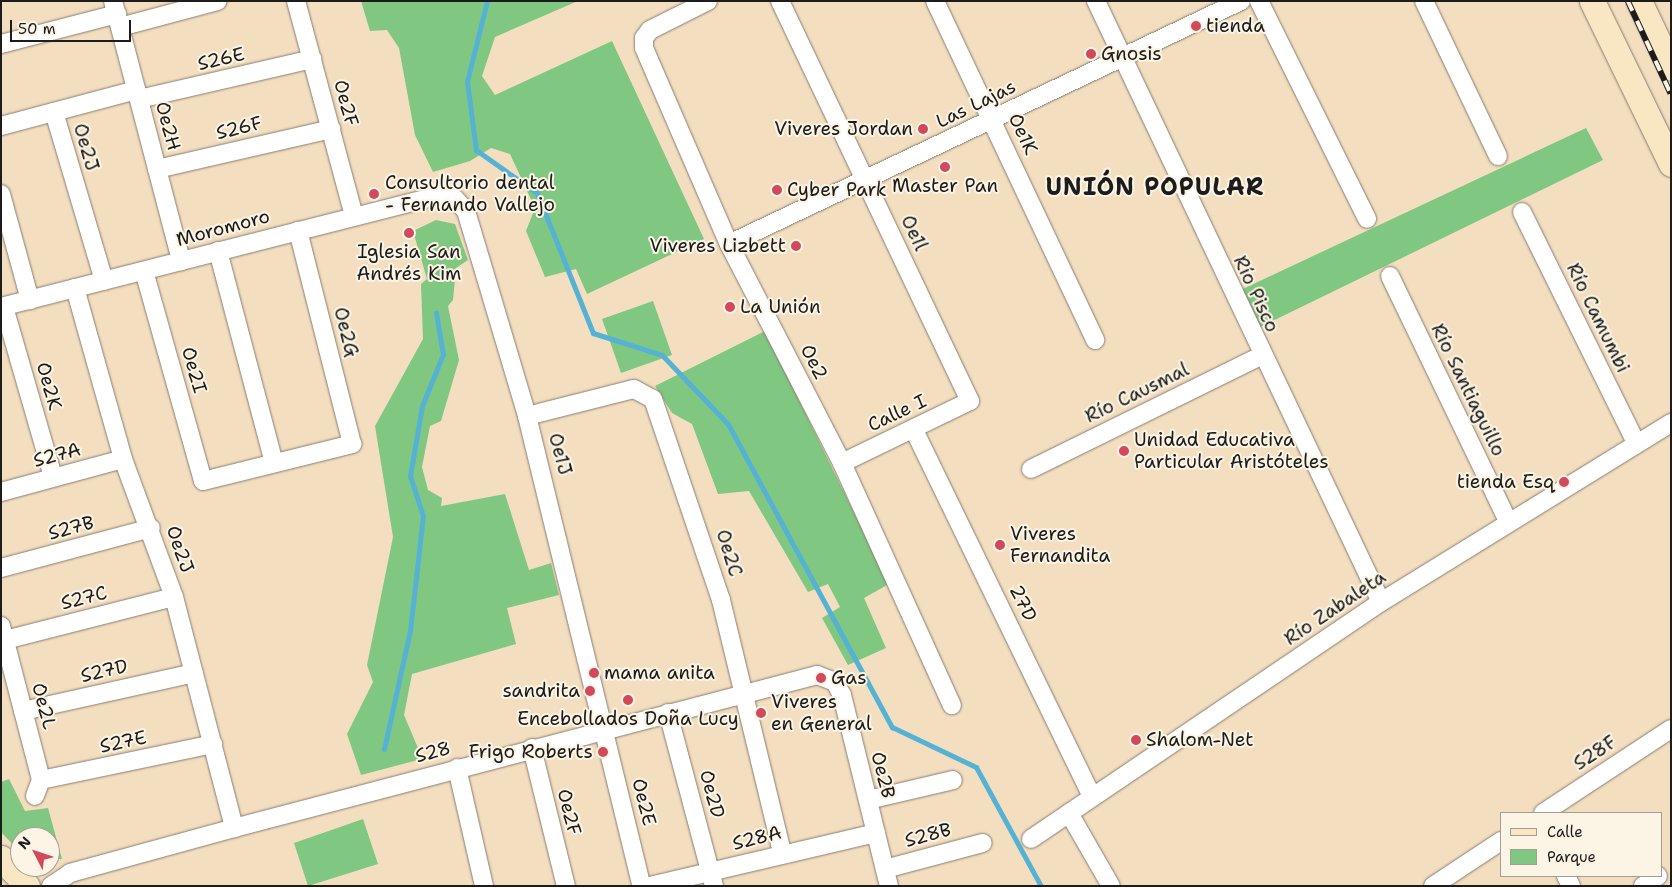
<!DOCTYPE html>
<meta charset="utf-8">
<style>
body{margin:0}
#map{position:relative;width:1672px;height:887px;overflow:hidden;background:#f3dec0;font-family:"Shantell Sans",sans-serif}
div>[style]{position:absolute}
.green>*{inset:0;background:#80c782}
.stream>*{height:5px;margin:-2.5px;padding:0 2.5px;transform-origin:2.5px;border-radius:2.5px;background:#56b2d4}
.roads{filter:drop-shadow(0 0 1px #887d6e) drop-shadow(0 0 1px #887d6e)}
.street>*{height:18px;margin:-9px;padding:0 9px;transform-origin:9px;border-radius:9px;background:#fff}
.secondary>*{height:25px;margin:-12.5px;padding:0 12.5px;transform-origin:12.5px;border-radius:12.5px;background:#f9e7c3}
.rail>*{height:5.5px;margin-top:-2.75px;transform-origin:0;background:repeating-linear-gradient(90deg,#fcf5e5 0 11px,#1c1c1c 0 22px);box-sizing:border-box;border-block:1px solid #1c1c1c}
.dots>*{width:14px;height:14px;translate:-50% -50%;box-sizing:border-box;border:2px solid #fcf5e5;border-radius:50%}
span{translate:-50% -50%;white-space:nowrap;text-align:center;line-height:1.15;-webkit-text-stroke:4px #fcf5e5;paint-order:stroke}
.poi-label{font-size:19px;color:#1c1c1c}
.left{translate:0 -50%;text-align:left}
.right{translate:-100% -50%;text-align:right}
.street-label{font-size:19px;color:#1c1c1c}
.district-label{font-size:24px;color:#1c1c1c;font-weight:700;letter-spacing:1px}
.frame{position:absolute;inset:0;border:2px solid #1c1c1c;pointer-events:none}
.legend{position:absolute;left:1500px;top:812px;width:162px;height:65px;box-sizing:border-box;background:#fcf5e5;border:1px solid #a29e95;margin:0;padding:6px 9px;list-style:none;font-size:15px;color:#1c1c1c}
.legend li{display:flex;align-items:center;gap:10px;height:25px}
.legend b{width:25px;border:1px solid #a29e95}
.north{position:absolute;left:10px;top:827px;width:50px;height:50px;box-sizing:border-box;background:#fcf5e5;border:1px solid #a29e95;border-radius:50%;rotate:311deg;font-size:14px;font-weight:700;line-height:20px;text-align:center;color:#1c1c1c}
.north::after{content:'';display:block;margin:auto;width:18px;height:22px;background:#d1495b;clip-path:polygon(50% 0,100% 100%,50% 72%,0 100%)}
.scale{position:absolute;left:10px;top:20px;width:121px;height:22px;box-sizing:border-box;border:2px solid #1c1c1c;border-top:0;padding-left:6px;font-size:15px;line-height:18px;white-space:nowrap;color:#1c1c1c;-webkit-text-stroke:4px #fcf5e5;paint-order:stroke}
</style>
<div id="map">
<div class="green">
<i style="clip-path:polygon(361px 1px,578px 1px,495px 37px,482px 76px,495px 95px,612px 41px,704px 239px,587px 294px,576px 269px,545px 277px,526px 231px,535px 208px,510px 154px,491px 148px,470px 161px,433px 172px,415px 135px,399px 48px,387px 30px,370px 31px)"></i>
<i style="clip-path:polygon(1586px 128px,1603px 160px,1250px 332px,1232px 294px)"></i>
<i style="clip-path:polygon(436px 220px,455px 224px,468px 260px,456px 268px,453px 300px,448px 306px,459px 360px,441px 421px,430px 426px,422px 467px,428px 490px,442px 498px,441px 506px,505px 494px,529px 570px,551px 563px,559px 595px,507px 608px,516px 644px,412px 674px,404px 715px,418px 748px,418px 760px,361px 775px,347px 734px,373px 682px,367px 665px,393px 537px,375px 426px,423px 339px,421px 284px,427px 279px,413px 231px)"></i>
<i style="clip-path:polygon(653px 301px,672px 355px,621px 373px,602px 319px)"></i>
<i style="clip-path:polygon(765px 331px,889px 584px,864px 598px,886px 648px,848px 665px,822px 618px,840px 607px,828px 584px,808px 592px,749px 491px,718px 494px,692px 424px,672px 413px,655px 386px)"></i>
<i style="clip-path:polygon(9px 779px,25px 811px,48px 808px,62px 859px,50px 859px,50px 837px,20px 837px,20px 852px,1px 832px,1px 782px)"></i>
<i style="clip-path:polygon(363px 819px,378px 864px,308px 886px,294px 843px)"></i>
</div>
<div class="stream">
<i style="left:487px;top:1px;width:82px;rotate:104deg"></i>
<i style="left:467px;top:81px;width:70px;rotate:82.6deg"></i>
<i style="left:476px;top:150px;width:75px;rotate:35.2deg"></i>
<i style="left:537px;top:193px;width:151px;rotate:68.2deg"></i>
<i style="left:593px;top:333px;width:72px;rotate:17.7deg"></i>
<i style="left:662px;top:355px;width:95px;rotate:46.3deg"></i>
<i style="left:728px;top:424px;width:345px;rotate:61.6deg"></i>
<i style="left:892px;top:727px;width:93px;rotate:25.5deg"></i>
<i style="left:976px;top:767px;width:136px;rotate:61.4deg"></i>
<i style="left:384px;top:749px;width:121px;rotate:-77.6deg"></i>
<i style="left:410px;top:631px;width:116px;rotate:-83.6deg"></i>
<i style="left:423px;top:516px;width:42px;rotate:-108deg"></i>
<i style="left:410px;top:476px;width:71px;rotate:-80.3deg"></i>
<i style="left:422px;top:406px;width:56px;rotate:-68deg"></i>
<i style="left:443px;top:354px;width:42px;rotate:-99.7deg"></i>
</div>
<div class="roads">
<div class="street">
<i style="left:113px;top:1px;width:269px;rotate:75.3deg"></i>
<i style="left:296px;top:1px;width:223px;rotate:74.9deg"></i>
<i style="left:708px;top:1px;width:65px;rotate:153.4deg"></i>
<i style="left:650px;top:30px;width:10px;rotate:127deg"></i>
<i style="left:644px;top:38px;width:10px;rotate:90deg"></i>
<i style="left:644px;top:48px;width:214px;rotate:66.6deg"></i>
<i style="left:729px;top:244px;width:246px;rotate:62.7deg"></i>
<i style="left:842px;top:463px;width:266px;rotate:65.6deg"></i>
<i style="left:780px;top:1px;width:443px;rotate:64.6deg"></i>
<i style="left:970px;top:401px;width:142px;rotate:154.2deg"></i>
<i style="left:935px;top:1px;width:375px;rotate:64.7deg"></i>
<i style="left:1096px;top:1px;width:665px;rotate:64.63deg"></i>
<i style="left:1259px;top:1px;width:243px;rotate:63.6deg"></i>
<i style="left:1424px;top:1px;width:172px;rotate:64.5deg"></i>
<i style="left:120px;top:27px;width:101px;rotate:-14.9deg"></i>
<i style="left:1px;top:44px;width:120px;rotate:-14.5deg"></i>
<i style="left:139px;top:99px;width:178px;rotate:-13deg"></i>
<i style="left:54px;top:112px;width:176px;rotate:73.5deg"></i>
<i style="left:1px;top:126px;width:140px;rotate:-14.9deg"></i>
<i style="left:157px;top:169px;width:179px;rotate:-12.9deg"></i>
<i style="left:1px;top:194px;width:110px;rotate:74.7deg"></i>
<i style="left:1522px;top:212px;width:258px;rotate:63.7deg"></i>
<i style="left:729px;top:244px;width:567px;rotate:-25.39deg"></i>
<i style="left:218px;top:251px;width:219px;rotate:75.2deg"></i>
<i style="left:144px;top:271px;width:218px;rotate:74.3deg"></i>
<i style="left:203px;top:481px;width:154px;rotate:-13.9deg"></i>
<i style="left:352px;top:444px;width:220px;rotate:-104.2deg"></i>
<i style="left:1390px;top:276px;width:272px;rotate:64.3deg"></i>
<i style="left:75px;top:288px;width:178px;rotate:74.3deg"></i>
<i style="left:123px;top:459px;width:147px;rotate:69.7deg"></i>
<i style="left:174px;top:597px;width:239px;rotate:75.4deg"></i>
<i style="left:1px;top:307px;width:453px;rotate:-14.3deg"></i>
<i style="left:440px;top:195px;width:16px;rotate:15deg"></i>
<i style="left:455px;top:199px;width:16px;rotate:47deg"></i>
<i style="left:466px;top:211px;width:214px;rotate:73.4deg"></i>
<i style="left:527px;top:416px;width:484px;rotate:76.3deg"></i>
<i style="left:4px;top:307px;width:177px;rotate:73.9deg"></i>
<i style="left:527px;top:416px;width:110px;rotate:-14.2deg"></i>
<i style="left:634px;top:389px;width:21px;rotate:28deg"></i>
<i style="left:653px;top:399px;width:212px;rotate:71.3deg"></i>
<i style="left:721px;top:600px;width:260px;rotate:76.4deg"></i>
<i style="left:914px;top:430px;width:407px;rotate:64.1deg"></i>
<i style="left:1031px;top:469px;width:256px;rotate:-26.2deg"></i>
<i style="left:1px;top:492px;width:126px;rotate:-15.1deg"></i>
<i style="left:1px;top:568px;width:155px;rotate:-14.9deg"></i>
<i style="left:1px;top:626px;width:159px;rotate:75.4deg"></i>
<i style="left:41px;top:780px;width:17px;rotate:111deg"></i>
<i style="left:5px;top:640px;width:174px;rotate:-14.3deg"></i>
<i style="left:23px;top:711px;width:175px;rotate:-12.5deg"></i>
<i style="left:668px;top:713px;width:179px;rotate:75.1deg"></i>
<i style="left:532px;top:748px;width:142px;rotate:76.2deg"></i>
<i style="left:457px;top:768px;width:121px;rotate:77.1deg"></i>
<i style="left:41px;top:780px;width:176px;rotate:-11.8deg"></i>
<i style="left:868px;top:800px;width:87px;rotate:-13.2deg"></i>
<i style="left:1069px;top:813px;width:84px;rotate:60.1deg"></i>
<i style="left:1543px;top:813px;width:153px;rotate:-33.3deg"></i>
<i style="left:1031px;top:839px;width:423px;rotate:-34.1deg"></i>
<i style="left:1381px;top:602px;width:341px;rotate:-31.7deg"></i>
<i style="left:885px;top:869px;width:101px;rotate:-14.9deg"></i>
<i style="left:1566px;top:876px;width:11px;rotate:63deg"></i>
<i style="left:51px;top:886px;width:23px;rotate:-34deg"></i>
<i style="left:70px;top:873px;width:170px;rotate:-15.3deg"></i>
<i style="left:234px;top:828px;width:603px;rotate:-14.7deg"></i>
<i style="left:817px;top:675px;width:19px;rotate:21deg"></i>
<i style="left:835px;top:682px;width:15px;rotate:62deg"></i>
<i style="left:842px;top:695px;width:197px;rotate:76.2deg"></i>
<i style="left:650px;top:886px;width:232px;rotate:-13.2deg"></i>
<i style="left:1433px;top:886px;width:82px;rotate:-33.5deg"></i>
<i style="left:1643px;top:886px;width:18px;rotate:-34deg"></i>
</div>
<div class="secondary">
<i style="left:1592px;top:1px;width:181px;rotate:64.1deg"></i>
<i style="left:1639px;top:1px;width:74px;rotate:64.5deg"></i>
<i style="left:1px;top:858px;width:38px;rotate:47deg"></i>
</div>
</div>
<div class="rail">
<i style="left:1628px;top:1px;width:102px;rotate:65.2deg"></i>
</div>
<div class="dots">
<i style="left:1196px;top:26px;background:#d1495b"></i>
<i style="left:1091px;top:54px;background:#d1495b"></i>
<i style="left:923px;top:129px;background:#d1495b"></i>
<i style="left:945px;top:167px;background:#d1495b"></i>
<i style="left:777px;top:190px;background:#d1495b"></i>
<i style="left:374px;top:194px;background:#d1495b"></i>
<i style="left:409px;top:233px;background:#d1495b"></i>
<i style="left:796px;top:246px;background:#d1495b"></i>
<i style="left:730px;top:307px;background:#d1495b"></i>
<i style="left:1124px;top:451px;background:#d1495b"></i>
<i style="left:1564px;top:482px;background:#d1495b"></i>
<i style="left:1000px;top:545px;background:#d1495b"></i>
<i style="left:594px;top:673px;background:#d1495b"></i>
<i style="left:821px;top:678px;background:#d1495b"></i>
<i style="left:590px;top:691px;background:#d1495b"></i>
<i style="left:628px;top:700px;background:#d1495b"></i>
<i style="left:761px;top:713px;background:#d1495b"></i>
<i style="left:1136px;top:740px;background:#d1495b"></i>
<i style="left:603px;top:752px;background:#d1495b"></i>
</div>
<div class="poi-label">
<span class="left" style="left:1206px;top:26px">tienda</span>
<span class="left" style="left:1101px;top:54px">Gnosis</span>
<span class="right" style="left:913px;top:129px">Viveres Jordan</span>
<span class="left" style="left:385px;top:194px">Consultorio dental<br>- Fernando Vallejo</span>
<span style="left:945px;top:186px">Master Pan</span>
<span class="left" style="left:787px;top:190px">Cyber Park</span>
<span class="right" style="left:786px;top:246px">Viveres Lizbett</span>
<span style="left:409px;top:263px">Iglesia San<br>Andrés Kim</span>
<span class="left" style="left:740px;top:307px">La Unión</span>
<span class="left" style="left:1134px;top:451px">Unidad Educativa<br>Particular Aristóteles</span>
<span class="right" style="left:1554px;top:482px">tienda Esq</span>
<span class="left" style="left:1010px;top:545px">Viveres<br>Fernandita</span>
<span class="left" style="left:604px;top:673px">mama anita</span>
<span class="left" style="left:831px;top:678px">Gas</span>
<span class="right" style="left:580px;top:691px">sandrita</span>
<span class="left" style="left:771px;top:713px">Viveres<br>en General</span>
<span style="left:628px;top:719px">Encebollados Doña Lucy</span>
<span class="left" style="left:1146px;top:740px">Shalom-Net</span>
<span class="right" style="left:593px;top:752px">Frigo Roberts</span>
</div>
<div class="street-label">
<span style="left:221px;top:59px;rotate:-13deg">S26E</span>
<span style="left:346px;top:103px;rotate:75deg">Oe2F</span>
<span style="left:976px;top:104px;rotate:-26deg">Las Lajas</span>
<span style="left:168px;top:126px;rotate:75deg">Oe2H</span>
<span style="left:239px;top:128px;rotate:-13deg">S26F</span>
<span style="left:1023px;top:134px;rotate:65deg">Oe1K</span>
<span style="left:86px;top:147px;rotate:74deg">Oe2J</span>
<span style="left:223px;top:228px;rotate:-15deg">Moromoro</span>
<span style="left:914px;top:233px;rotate:65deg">Oe1l</span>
<span style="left:1256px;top:294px;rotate:65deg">Río Pisco</span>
<span style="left:1598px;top:318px;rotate:64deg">Río Camumbi</span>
<span style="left:346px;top:332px;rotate:76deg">Oe2G</span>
<span style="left:814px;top:362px;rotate:63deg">Oe2</span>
<span style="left:194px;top:370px;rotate:74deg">Oe2I</span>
<span style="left:49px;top:386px;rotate:74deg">Oe2K</span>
<span style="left:1468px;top:390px;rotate:64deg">Río Santiaguillo</span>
<span style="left:1137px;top:393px;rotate:-26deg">Río Causmal</span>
<span style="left:897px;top:413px;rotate:-25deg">Calle I</span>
<span style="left:560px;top:454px;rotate:75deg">Oe1J</span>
<span style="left:57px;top:455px;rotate:-15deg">S27A</span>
<span style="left:71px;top:528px;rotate:-15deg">S27B</span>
<span style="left:180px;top:549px;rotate:71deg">Oe2J</span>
<span style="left:729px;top:553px;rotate:73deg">Oe2C</span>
<span style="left:84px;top:598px;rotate:-14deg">S27C</span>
<span style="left:1023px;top:603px;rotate:64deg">27D</span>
<span style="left:1335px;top:608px;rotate:-34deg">Río Zabaleta</span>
<span style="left:104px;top:671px;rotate:-13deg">S27D</span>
<span style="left:44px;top:706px;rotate:75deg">Oe2L</span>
<span style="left:123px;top:742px;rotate:-12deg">S27E</span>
<span style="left:433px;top:752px;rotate:-15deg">S28</span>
<span style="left:1595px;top:753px;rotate:-33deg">S28F</span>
<span style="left:883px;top:775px;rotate:76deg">Oe2B</span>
<span style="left:712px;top:794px;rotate:75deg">Oe2D</span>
<span style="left:644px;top:802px;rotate:76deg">Oe2E</span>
<span style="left:569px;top:812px;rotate:76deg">Oe2F</span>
<span style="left:928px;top:835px;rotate:-15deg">S28B</span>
<span style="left:757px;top:838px;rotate:-14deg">S28A</span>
</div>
<div class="district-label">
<span style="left:1155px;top:188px">UNIÓN POPULAR</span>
</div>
<div class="frame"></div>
<ul class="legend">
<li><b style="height:6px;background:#f9e7c3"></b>Calle</li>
<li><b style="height:14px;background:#80c782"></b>Parque</li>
</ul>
<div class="north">N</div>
<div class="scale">50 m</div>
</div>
